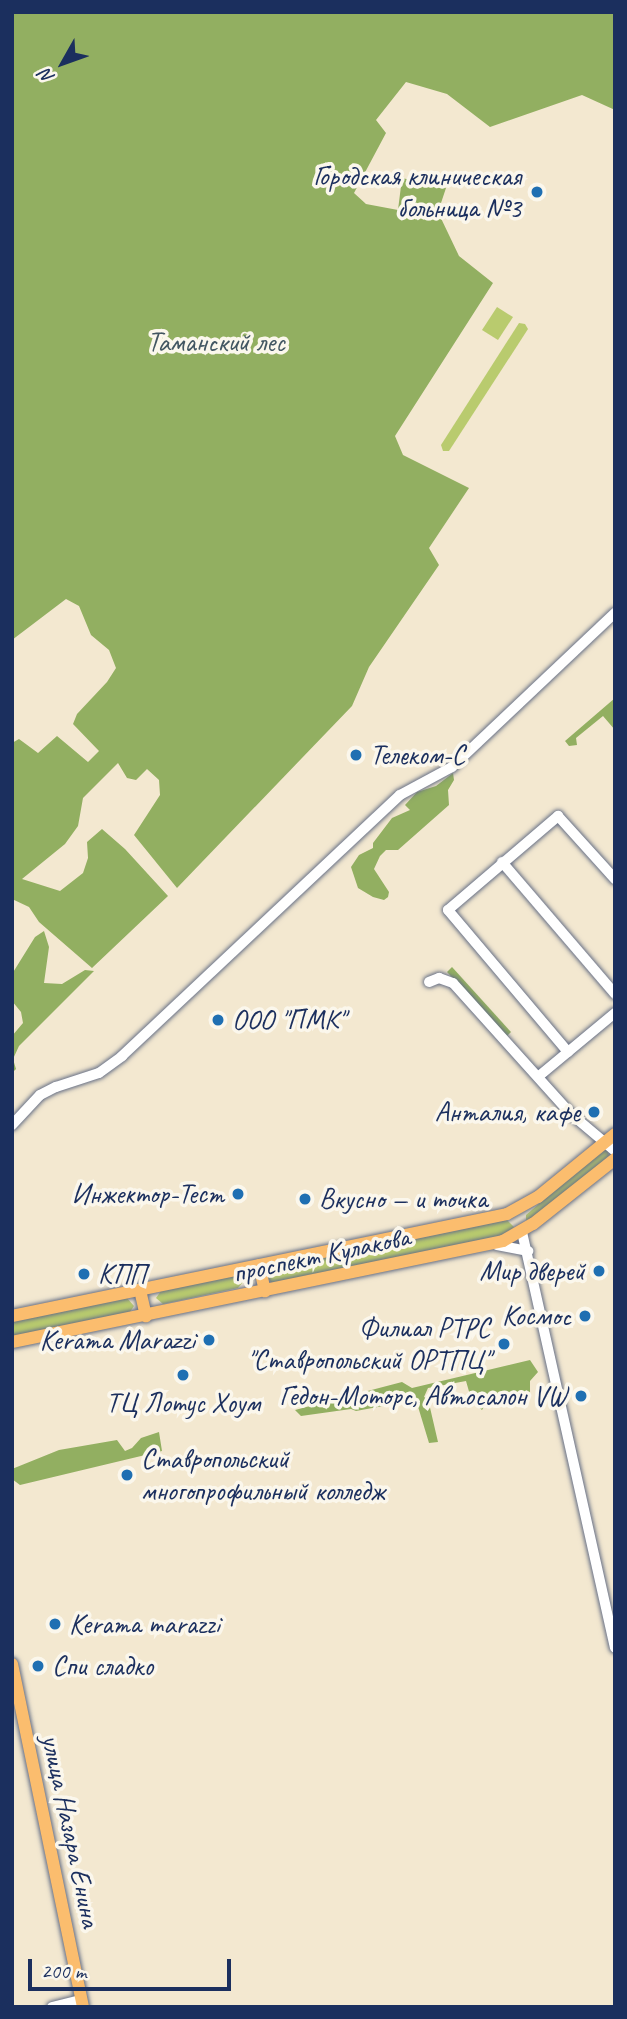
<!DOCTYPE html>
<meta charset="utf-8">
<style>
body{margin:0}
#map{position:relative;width:627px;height:2019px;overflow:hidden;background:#f3e8d0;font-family:Caveat,sans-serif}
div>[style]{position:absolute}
.green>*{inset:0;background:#b9cb6e}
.forest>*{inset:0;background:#92af61}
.roads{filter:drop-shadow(0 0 2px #677086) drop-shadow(0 0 2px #677086)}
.minor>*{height:10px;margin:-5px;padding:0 5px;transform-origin:5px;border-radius:5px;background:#fff}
.major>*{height:12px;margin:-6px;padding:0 6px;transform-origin:6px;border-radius:6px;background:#fbbd6e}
.dots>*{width:19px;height:19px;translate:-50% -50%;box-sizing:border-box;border:4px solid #fbf7ec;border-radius:50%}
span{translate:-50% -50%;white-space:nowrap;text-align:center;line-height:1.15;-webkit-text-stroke:7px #fbf7ec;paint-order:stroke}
.poi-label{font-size:28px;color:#1b2f5e}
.right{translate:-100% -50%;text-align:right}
.left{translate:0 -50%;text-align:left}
.park-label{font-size:28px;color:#425662}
.street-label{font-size:28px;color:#1b2f5e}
.frame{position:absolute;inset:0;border:14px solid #1b2f5e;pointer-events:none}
.north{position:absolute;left:28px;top:28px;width:70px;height:70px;-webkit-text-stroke:5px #fbf7ec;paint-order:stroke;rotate:230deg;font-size:19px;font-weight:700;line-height:28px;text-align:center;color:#1b2f5e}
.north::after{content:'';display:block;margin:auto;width:24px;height:32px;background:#1b2f5e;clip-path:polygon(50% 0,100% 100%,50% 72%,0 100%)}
.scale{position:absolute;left:28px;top:1959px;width:203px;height:32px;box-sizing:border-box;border:4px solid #1b2f5e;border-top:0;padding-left:9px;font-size:21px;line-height:24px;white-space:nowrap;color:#1b2f5e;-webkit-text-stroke:5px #fbf7ec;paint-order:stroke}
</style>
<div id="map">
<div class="green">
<i style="clip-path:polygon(497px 307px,513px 317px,498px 340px,482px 330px)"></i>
<i style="clip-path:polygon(519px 323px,525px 324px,528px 329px,449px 451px,443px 451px,441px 445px)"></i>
<i style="clip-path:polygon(603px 1149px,607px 1149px,609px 1156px,534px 1218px,526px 1220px,526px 1215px)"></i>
<i style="clip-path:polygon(507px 1220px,514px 1227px,508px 1234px,272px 1284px,267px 1276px,279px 1267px)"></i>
<i style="clip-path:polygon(238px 1275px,243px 1282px,238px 1288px,163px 1304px,156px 1298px,161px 1291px)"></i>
<i style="clip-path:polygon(127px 1298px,134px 1306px,130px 1312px,12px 1337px,12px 1321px)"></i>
</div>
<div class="forest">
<i style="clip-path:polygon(12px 12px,615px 12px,615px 110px,582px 95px,490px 127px,447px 94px,406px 82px,376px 120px,386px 133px,354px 193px,366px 204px,398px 210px,402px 178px,446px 188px,438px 212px,459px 256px,493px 283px,395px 436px,403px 455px,469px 488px,429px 548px,439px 565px,369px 667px,352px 706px,177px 888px,134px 835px,160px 795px,159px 780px,147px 769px,136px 780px,127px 778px,118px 763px,83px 798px,78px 826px,65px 844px,22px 879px,60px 891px,83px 873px,88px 858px,87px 842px,102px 829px,125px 849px,168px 896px,92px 968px,39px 922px,29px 907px,12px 899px,12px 743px,19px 739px,38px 753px,57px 736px,88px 762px,99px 751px,73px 724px,77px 714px,107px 682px,116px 668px,109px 650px,91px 635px,79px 606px,66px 599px,12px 640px)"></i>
<i style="clip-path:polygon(615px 698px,615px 730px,603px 716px,576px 738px,577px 745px,569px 746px,565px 741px)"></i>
<i style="clip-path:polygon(453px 773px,454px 780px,448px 790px,449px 805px,398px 850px,386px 850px,380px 856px,374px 869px,389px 892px,388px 897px,384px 900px,373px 897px,358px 888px,351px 867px,359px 855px,373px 848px,373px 843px,392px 818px,410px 810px,405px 805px,417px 792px,436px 786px)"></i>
<i style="clip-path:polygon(44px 931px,49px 947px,44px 983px,62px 984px,85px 970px,94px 971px,19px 1046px,13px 1059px,16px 1069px,12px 1073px,12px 1036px,23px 1023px,21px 1012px,12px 1001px,12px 974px,35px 937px)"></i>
<i style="clip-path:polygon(452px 967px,511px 1032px,507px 1036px,447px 972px)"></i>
<i style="clip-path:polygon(530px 1360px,538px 1372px,530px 1381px,530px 1394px,487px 1402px,482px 1410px,472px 1402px,466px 1381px,428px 1388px,424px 1397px,428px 1399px,438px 1442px,429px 1443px,416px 1400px,356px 1411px,351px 1409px,301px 1416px,295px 1410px,402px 1382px,412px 1388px)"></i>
<i style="clip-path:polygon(159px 1432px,162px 1451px,20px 1485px,12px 1479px,12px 1469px,59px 1450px,117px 1440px,125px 1451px,132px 1448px,141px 1438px)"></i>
</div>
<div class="roads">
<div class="minor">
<i style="left:502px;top:862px;width:174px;rotate:49.4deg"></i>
<i style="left:429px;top:982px;width:11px;rotate:-22deg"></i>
<i style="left:439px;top:978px;width:15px;rotate:20deg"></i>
<i style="left:453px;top:983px;width:176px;rotate:48deg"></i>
<i style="left:571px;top:1114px;width:57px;rotate:40.1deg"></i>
<i style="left:568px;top:1052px;width:186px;rotate:-130.2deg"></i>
<i style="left:448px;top:910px;width:145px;rotate:-40.5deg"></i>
<i style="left:558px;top:816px;width:85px;rotate:47.9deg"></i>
<i style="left:539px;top:1076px;width:99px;rotate:-39.7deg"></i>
<i style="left:12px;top:1125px;width:41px;rotate:-47deg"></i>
<i style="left:40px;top:1095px;width:18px;rotate:-27deg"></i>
<i style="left:56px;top:1087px;width:45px;rotate:-18deg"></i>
<i style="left:99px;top:1073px;width:29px;rotate:-36deg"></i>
<i style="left:122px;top:1056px;width:381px;rotate:-43.2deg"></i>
<i style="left:400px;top:795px;width:59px;rotate:-28.3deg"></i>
<i style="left:452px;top:767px;width:224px;rotate:-43.4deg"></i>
<i style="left:522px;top:1232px;width:426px;rotate:77.4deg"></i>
<i style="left:497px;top:1245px;width:32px;rotate:11deg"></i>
<i style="left:52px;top:2007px;width:30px;rotate:-14deg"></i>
</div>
<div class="major">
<i style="left:259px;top:1265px;width:27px;rotate:77deg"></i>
<i style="left:140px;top:1290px;width:27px;rotate:77deg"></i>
<i style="left:12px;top:1316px;width:505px;rotate:-11.64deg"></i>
<i style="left:507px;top:1214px;width:35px;rotate:-29deg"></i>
<i style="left:538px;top:1197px;width:99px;rotate:-39.3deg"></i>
<i style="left:12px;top:1342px;width:501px;rotate:-11.62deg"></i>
<i style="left:503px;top:1241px;width:34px;rotate:-30deg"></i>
<i style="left:533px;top:1224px;width:105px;rotate:-38.4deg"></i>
<i style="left:12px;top:1664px;width:350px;rotate:78.3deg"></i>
</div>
</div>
<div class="dots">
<i style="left:537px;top:192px;background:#1f6fb2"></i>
<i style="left:356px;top:755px;background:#1f6fb2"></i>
<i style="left:218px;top:1020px;background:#1f6fb2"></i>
<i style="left:594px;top:1112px;background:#1f6fb2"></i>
<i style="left:238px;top:1194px;background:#1f6fb2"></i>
<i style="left:305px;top:1199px;background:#1f6fb2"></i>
<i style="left:599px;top:1271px;background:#1f6fb2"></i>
<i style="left:84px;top:1274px;background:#1f6fb2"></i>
<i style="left:585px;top:1316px;background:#1f6fb2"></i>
<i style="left:209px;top:1340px;background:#1f6fb2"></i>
<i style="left:504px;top:1344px;background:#1f6fb2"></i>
<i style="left:183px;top:1375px;background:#1f6fb2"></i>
<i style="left:581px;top:1396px;background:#1f6fb2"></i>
<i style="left:127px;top:1475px;background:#1f6fb2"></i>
<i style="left:55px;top:1624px;background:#1f6fb2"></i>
<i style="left:38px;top:1666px;background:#1f6fb2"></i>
</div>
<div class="poi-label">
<span class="right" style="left:521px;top:192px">Городская клиническая<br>больница №3</span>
<span class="left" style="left:370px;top:755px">Телеком-С</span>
<span class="left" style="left:232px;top:1020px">ООО "ПМК"</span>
<span class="right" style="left:580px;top:1112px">Анталия, кафе</span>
<span class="right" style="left:224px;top:1194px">Инжектор-Тест</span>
<span class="left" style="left:319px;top:1199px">Вкусно — и точка</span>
<span class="right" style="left:585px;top:1271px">Мир дверей</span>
<span class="left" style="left:98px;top:1274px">КПП</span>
<span class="right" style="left:571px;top:1316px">Космос</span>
<span class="right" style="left:490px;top:1344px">Филиал РТРС<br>"Ставропольский ОРТПЦ"</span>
<span class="right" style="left:195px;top:1340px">Kerama Marazzi</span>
<span class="right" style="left:567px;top:1396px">Гедон-Моторс, Автосалон VW</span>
<span style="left:183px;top:1403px">ТЦ Лотус Хоум</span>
<span class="left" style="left:141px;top:1475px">Ставропольский<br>многопрофильный колледж</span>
<span class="left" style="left:69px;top:1624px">Kerama marazzi</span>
<span class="left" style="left:52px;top:1666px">Спи сладко</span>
</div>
<div class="park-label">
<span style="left:216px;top:342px">Таманский лес</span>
</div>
<div class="street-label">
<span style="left:321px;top:1255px;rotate:-12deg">проспект Кулакова</span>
<span style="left:71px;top:1831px;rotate:78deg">улица Назара Енина</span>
</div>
<div class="frame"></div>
<div class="north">N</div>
<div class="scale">200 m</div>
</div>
